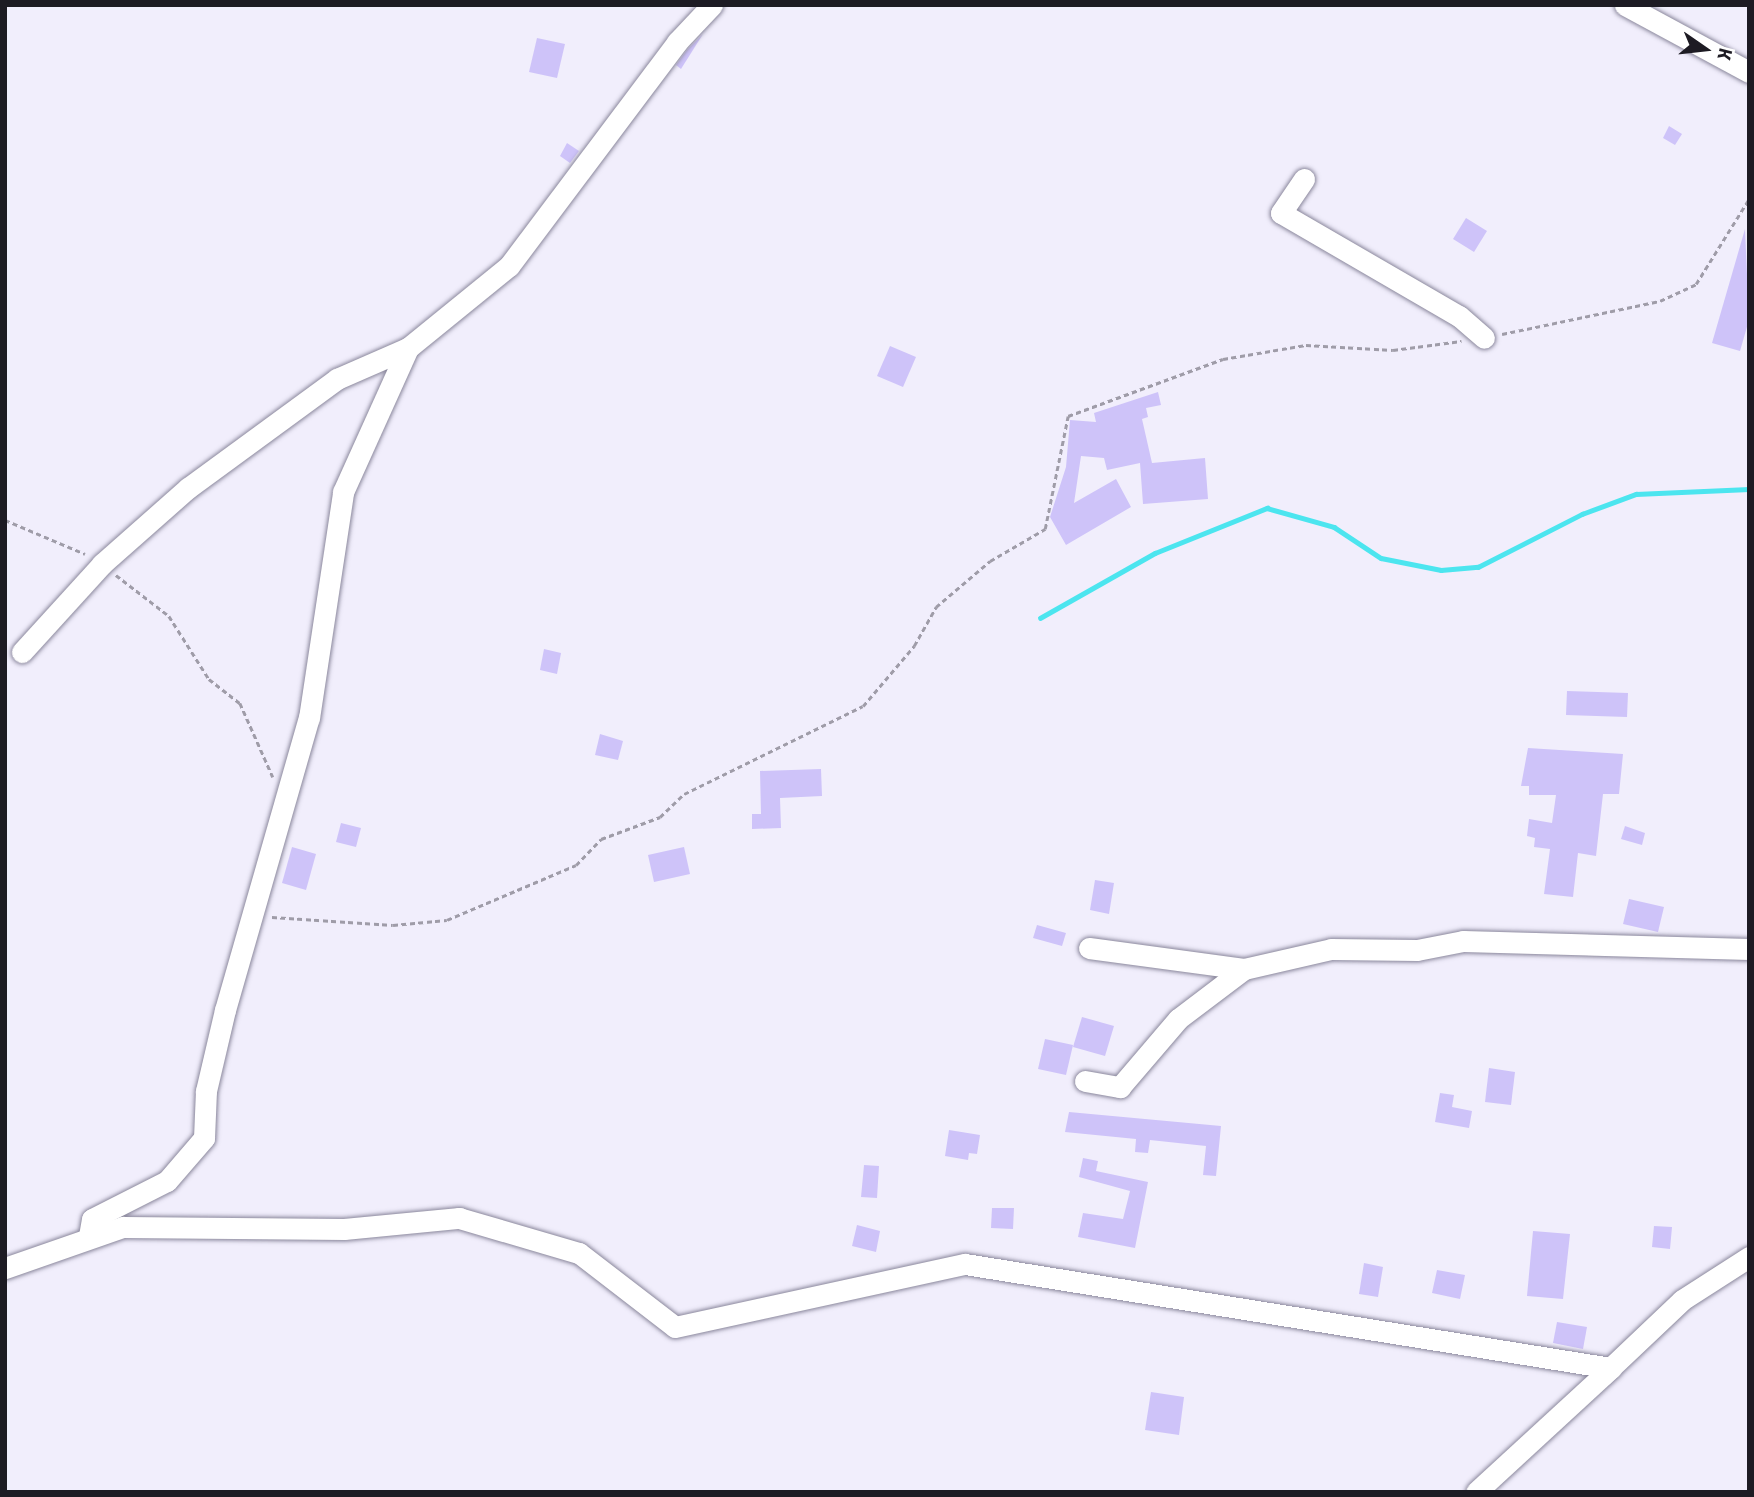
<!DOCTYPE html>
<style>
body{margin:0}
#map{position:relative;width:1754px;height:1497px;overflow:hidden;background:#f1eefc;font-family:"Titillium Web",sans-serif}
div>[style]{position:absolute}
.stream>*{height:4.5px;margin:-2.25px;padding:0 2.25px;transform-origin:2.25px;border-radius:2.25px;background:#4ce5ef}
.building>*{inset:0;background:#cec3f9}
.path>*{height:2.5px;margin-top:-1.25px;transform-origin:0;background:repeating-linear-gradient(90deg,#9f9ca8 0 5px,transparent 0 8.5px)}
.roads{filter:drop-shadow(0 0 2px #8a879c) drop-shadow(0 0 2px #8a879c)}
.minor>*{height:21px;margin:-10.5px;padding:0 10.5px;transform-origin:10.5px;border-radius:10.5px;background:#fff}
span{translate:-50% -50%;white-space:nowrap;text-align:center;line-height:1.15;-webkit-text-stroke:5px #fff;paint-order:stroke}
.frame{position:absolute;inset:0;border:7px solid #1d1b23;pointer-events:none}
.north{position:absolute;left:1670px;top:14px;width:70px;height:70px;-webkit-text-stroke:5px #fff;paint-order:stroke;rotate:104deg;font-size:19px;font-weight:700;line-height:28px;text-align:center;color:#1d1b23}
.north::after{content:'';display:block;margin:auto;width:24px;height:32px;background:#1d1b23;clip-path:polygon(50% 0,100% 100%,50% 72%,0 100%)}
</style>
<div id="map">
<div class="stream">
<i style="left:1040px;top:618px;width:132px;rotate:-29.5deg"></i>
<i style="left:1155px;top:553px;width:121px;rotate:-21.9deg"></i>
<i style="left:1267px;top:508px;width:70px;rotate:15.8deg"></i>
<i style="left:1334px;top:527px;width:56px;rotate:33.4deg"></i>
<i style="left:1381px;top:558px;width:61px;rotate:11.3deg"></i>
<i style="left:1441px;top:570px;width:37px;rotate:-5deg"></i>
<i style="left:1478px;top:567px;width:117px;rotate:-27deg"></i>
<i style="left:1582px;top:514px;width:58px;rotate:-20.3deg"></i>
<i style="left:1636px;top:494px;width:113px;rotate:-2.5deg"></i>
</div>
<div class="building">
<i style="clip-path:polygon(703px 34px,681px 69px,676px 65px,687px 50px)"></i>
<i style="clip-path:polygon(537px 38px,565px 44px,557px 78px,529px 72px)"></i>
<i style="clip-path:polygon(1669px 126px,1682px 134px,1675px 145px,1663px 138px)"></i>
<i style="clip-path:polygon(567px 143px,579px 151px,570px 163px,560px 156px)"></i>
<i style="clip-path:polygon(1466px 218px,1487px 231px,1474px 252px,1453px 239px)"></i>
<i style="clip-path:polygon(1745px 229px,1749px 320px,1740px 351px,1712px 343px)"></i>
<i style="clip-path:polygon(890px 346px,916px 357px,903px 387px,877px 376px)"></i>
<i style="clip-path:polygon(1158px 392px,1161px 405px,1146px 408px,1148px 417px,1142px 419px,1152px 463px,1205px 458px,1208px 499px,1143px 504px,1140px 463px,1107px 470px,1104px 458px,1081px 456px,1074px 503px,1116px 479px,1131px 507px,1066px 545px,1050px 517px,1066px 467px,1070px 420px,1096px 422px,1094px 413px)"></i>
<i style="clip-path:polygon(544px 649px,561px 653px,557px 674px,540px 670px)"></i>
<i style="clip-path:polygon(1567px 691px,1628px 693px,1627px 717px,1566px 715px)"></i>
<i style="clip-path:polygon(600px 734px,623px 741px,618px 760px,595px 755px)"></i>
<i style="clip-path:polygon(1528px 748px,1623px 754px,1619px 794px,1603px 794px,1596px 856px,1578px 853px,1573px 897px,1544px 894px,1550px 849px,1534px 847px,1535px 838px,1527px 836px,1529px 819px,1552px 823px,1556px 795px,1529px 795px,1529px 786px,1521px 786px)"></i>
<i style="clip-path:polygon(821px 769px,822px 796px,780px 798px,781px 828px,752px 829px,752px 814px,761px 814px,760px 771px)"></i>
<i style="clip-path:polygon(341px 823px,361px 828px,356px 847px,336px 842px)"></i>
<i style="clip-path:polygon(1625px 826px,1645px 833px,1642px 845px,1621px 839px)"></i>
<i style="clip-path:polygon(292px 847px,316px 854px,306px 890px,282px 883px)"></i>
<i style="clip-path:polygon(684px 847px,690px 874px,654px 882px,648px 855px)"></i>
<i style="clip-path:polygon(1095px 880px,1114px 883px,1109px 914px,1090px 910px)"></i>
<i style="clip-path:polygon(1629px 899px,1664px 907px,1658px 932px,1623px 924px)"></i>
<i style="clip-path:polygon(1037px 925px,1066px 933px,1062px 946px,1033px 938px)"></i>
<i style="clip-path:polygon(1082px 1017px,1114px 1026px,1105px 1056px,1073px 1047px)"></i>
<i style="clip-path:polygon(1045px 1039px,1073px 1045px,1066px 1075px,1038px 1069px)"></i>
<i style="clip-path:polygon(1489px 1068px,1515px 1072px,1511px 1105px,1485px 1102px)"></i>
<i style="clip-path:polygon(1440px 1093px,1454px 1095px,1452px 1107px,1472px 1111px,1469px 1128px,1435px 1122px)"></i>
<i style="clip-path:polygon(1069px 1112px,1221px 1126px,1216px 1176px,1203px 1175px,1206px 1146px,1150px 1140px,1148px 1153px,1135px 1152px,1136px 1139px,1065px 1132px)"></i>
<i style="clip-path:polygon(949px 1130px,980px 1135px,977px 1154px,969px 1153px,968px 1160px,945px 1156px)"></i>
<i style="clip-path:polygon(1083px 1158px,1098px 1161px,1096px 1171px,1148px 1182px,1135px 1248px,1078px 1237px,1083px 1213px,1123px 1219px,1130px 1191px,1079px 1177px)"></i>
<i style="clip-path:polygon(864px 1165px,879px 1166px,877px 1198px,861px 1197px)"></i>
<i style="clip-path:polygon(992px 1208px,1014px 1208px,1013px 1229px,991px 1228px)"></i>
<i style="clip-path:polygon(857px 1225px,880px 1231px,876px 1252px,852px 1246px)"></i>
<i style="clip-path:polygon(1654px 1226px,1672px 1227px,1670px 1249px,1652px 1247px)"></i>
<i style="clip-path:polygon(1533px 1231px,1570px 1234px,1563px 1299px,1527px 1296px)"></i>
<i style="clip-path:polygon(1364px 1263px,1383px 1267px,1378px 1297px,1359px 1294px)"></i>
<i style="clip-path:polygon(1437px 1270px,1465px 1275px,1460px 1299px,1432px 1293px)"></i>
<i style="clip-path:polygon(1557px 1322px,1587px 1327px,1583px 1349px,1553px 1343px)"></i>
<i style="clip-path:polygon(1151px 1392px,1184px 1397px,1179px 1435px,1145px 1430px)"></i>
</div>
<div class="path">
<i style="left:1502px;top:334px;width:161px;rotate:-11.8deg"></i>
<i style="left:1660px;top:301px;width:40px;rotate:-25deg"></i>
<i style="left:1696px;top:284px;width:100px;rotate:-58.1deg"></i>
<i style="left:5px;top:520px;width:87px;rotate:23deg"></i>
<i style="left:116px;top:575px;width:67px;rotate:37.7deg"></i>
<i style="left:169px;top:616px;width:75px;rotate:57.6deg"></i>
<i style="left:209px;top:679px;width:39px;rotate:38deg"></i>
<i style="left:240px;top:703px;width:81px;rotate:66deg"></i>
<i style="left:272px;top:917px;width:121px;rotate:3.8deg"></i>
<i style="left:393px;top:925px;width:54px;rotate:-5.3deg"></i>
<i style="left:447px;top:920px;width:140px;rotate:-23.1deg"></i>
<i style="left:576px;top:865px;width:36px;rotate:-46deg"></i>
<i style="left:601px;top:839px;width:63px;rotate:-20.4deg"></i>
<i style="left:660px;top:817px;width:33px;rotate:-44deg"></i>
<i style="left:684px;top:794px;width:199px;rotate:-26.2deg"></i>
<i style="left:863px;top:706px;width:79px;rotate:-49.6deg"></i>
<i style="left:914px;top:646px;width:45px;rotate:-60.6deg"></i>
<i style="left:936px;top:607px;width:71px;rotate:-40.4deg"></i>
<i style="left:990px;top:561px;width:64px;rotate:-30.2deg"></i>
<i style="left:1045px;top:529px;width:115px;rotate:-78.5deg"></i>
<i style="left:1068px;top:416px;width:165px;rotate:-20.2deg"></i>
<i style="left:1223px;top:359px;width:84px;rotate:-9.6deg"></i>
<i style="left:1306px;top:345px;width:87px;rotate:3.3deg"></i>
<i style="left:1393px;top:350px;width:69px;rotate:-7.5deg"></i>
</div>
<div class="roads">
<div class="minor">
<i style="left:1625px;top:5px;width:141px;rotate:28.4deg"></i>
<i style="left:1304px;top:179px;width:41px;rotate:124.1deg"></i>
<i style="left:1281px;top:213px;width:206px;rotate:30.1deg"></i>
<i style="left:1459px;top:316px;width:33px;rotate:41deg"></i>
<i style="left:22px;top:652px;width:119px;rotate:-47.7deg"></i>
<i style="left:102px;top:564px;width:115px;rotate:-41.5deg"></i>
<i style="left:188px;top:488px;width:185px;rotate:-36.2deg"></i>
<i style="left:337px;top:379px;width:77px;rotate:-23.6deg"></i>
<i style="left:1089px;top:948px;width:156px;rotate:7.7deg"></i>
<i style="left:1244px;top:969px;width:89px;rotate:-12.9deg"></i>
<i style="left:1331px;top:949px;width:86px;rotate:0.7deg"></i>
<i style="left:1417px;top:950px;width:47px;rotate:-11.1deg"></i>
<i style="left:1463px;top:941px;width:286px;rotate:1.6deg"></i>
<i style="left:1085px;top:1081px;width:36px;rotate:10deg"></i>
<i style="left:1120px;top:1087px;width:89px;rotate:-49.5deg"></i>
<i style="left:1178px;top:1019px;width:83px;rotate:-37.1deg"></i>
<i style="left:89px;top:1236px;width:17px;rotate:-80deg"></i>
<i style="left:92px;top:1219px;width:84px;rotate:-26.9deg"></i>
<i style="left:167px;top:1181px;width:57px;rotate:-49.3deg"></i>
<i style="left:204px;top:1138px;width:47px;rotate:-87.6deg"></i>
<i style="left:206px;top:1091px;width:83px;rotate:-76.8deg"></i>
<i style="left:225px;top:1010px;width:304px;rotate:-74deg"></i>
<i style="left:309px;top:718px;width:229px;rotate:-81.4deg"></i>
<i style="left:343px;top:492px;width:158px;rotate:-65.7deg"></i>
<i style="left:408px;top:348px;width:130px;rotate:-39.1deg"></i>
<i style="left:509px;top:266px;width:280px;rotate:-53.1deg"></i>
<i style="left:677px;top:42px;width:51px;rotate:-46.6deg"></i>
<i style="left:5px;top:1268px;width:125px;rotate:-19.2deg"></i>
<i style="left:123px;top:1227px;width:221px;rotate:0.5deg"></i>
<i style="left:344px;top:1229px;width:116px;rotate:-5.5deg"></i>
<i style="left:459px;top:1218px;width:125px;rotate:16.3deg"></i>
<i style="left:579px;top:1253px;width:121px;rotate:37.6deg"></i>
<i style="left:675px;top:1327px;width:297px;rotate:-12.3deg"></i>
<i style="left:965px;top:1264px;width:654px;rotate:9.15deg"></i>
<i style="left:1611px;top:1368px;width:183px;rotate:137.4deg"></i>
<i style="left:1602px;top:1376px;width:110px;rotate:-43.5deg"></i>
<i style="left:1682px;top:1300px;width:80px;rotate:-32.7deg"></i>
</div>
</div>
<div class="frame"></div>
<div class="north">K</div>
</div>
